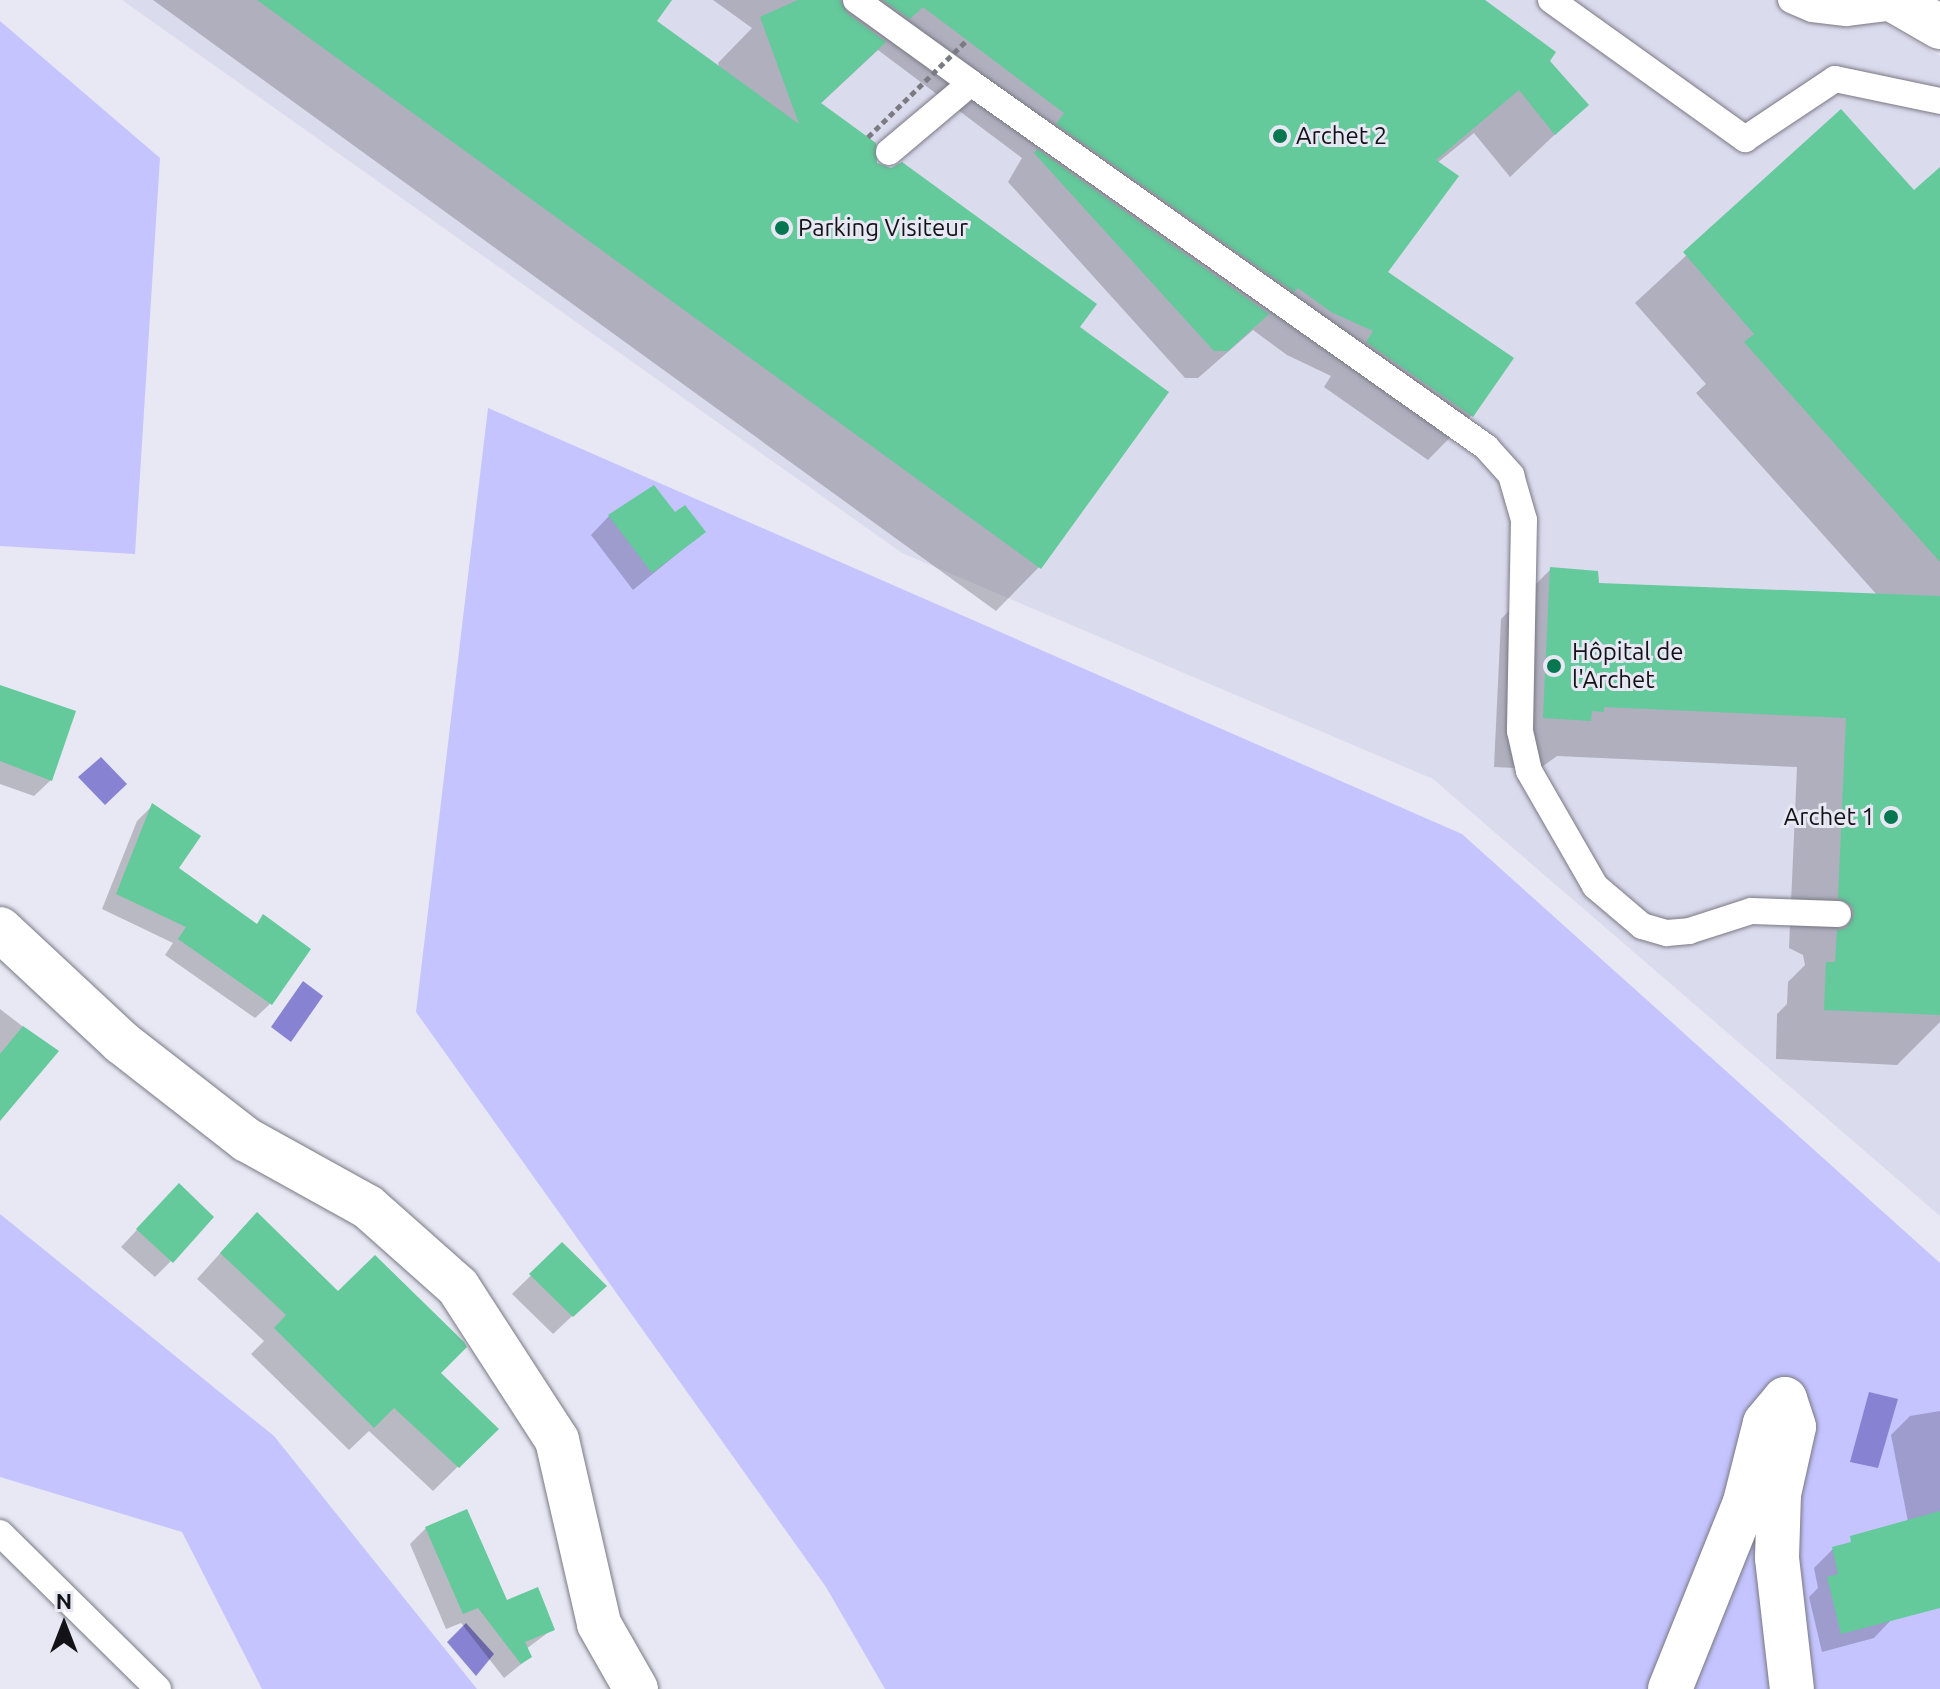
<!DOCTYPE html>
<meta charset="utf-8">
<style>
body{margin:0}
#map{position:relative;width:1940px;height:1689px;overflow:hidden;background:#e8e8f4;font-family:Ubuntu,sans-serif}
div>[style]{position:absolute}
.built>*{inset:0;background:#dbdbee}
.green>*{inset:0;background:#c5c4ff}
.water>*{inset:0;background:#8783d2}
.shadow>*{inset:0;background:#0003}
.building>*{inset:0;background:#64c99b}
.roads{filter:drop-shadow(0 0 2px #797984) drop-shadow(0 0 2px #797984)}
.lane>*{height:26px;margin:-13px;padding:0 13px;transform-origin:13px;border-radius:13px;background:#fff}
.street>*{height:44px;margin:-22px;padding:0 22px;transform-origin:22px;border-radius:22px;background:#fff}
.secondary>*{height:44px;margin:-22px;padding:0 22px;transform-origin:22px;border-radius:22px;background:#fff}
.path-bridge>*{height:5px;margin-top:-2.5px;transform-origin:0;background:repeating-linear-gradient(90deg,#7a7a82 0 6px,transparent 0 10px)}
.dots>*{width:22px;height:22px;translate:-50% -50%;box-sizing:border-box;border:4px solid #e8e8f4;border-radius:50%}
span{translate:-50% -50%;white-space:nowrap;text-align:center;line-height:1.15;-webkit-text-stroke:6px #e8e8f4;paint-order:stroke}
.poi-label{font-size:24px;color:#131317}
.left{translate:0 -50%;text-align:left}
.right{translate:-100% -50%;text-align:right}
.north{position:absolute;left:24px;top:1585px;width:80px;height:80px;-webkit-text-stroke:6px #e8e8f4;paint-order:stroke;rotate:0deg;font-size:22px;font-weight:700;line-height:32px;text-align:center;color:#131317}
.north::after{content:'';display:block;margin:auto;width:28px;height:36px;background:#131317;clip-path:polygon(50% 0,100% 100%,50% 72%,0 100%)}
</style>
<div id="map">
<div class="built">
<i style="clip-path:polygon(122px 0,1846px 0,1940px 56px,1940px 1216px,1433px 779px,902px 553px)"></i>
</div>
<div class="green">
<i style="clip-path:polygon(0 21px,160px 158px,135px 554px,0 546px)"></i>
<i style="clip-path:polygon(488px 408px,1462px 834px,1940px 1263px,1940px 1689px,885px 1689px,826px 1587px,416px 1012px)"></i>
<i style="clip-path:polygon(0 1214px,274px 1436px,477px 1689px,262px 1689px,182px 1532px,0 1477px)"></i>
</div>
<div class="water">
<i style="clip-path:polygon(101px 757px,127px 784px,105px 805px,78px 777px)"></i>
<i style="clip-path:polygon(303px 981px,323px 996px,291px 1042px,271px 1027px)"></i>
<i style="clip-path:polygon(1869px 1392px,1898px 1399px,1878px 1468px,1850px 1462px)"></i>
<i style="clip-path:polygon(466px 1623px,494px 1654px,476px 1676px,447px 1642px)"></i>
</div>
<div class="shadow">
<i style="clip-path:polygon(153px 0,670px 0,654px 21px,720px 69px,718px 63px,752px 28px,713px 0,1481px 0,1586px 105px,1510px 177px,1474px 133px,1437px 163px,1385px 272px,1511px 359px,1471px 416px,1428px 460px,1324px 387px,1331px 376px,1287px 355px,1253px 330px,1198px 378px,1185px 378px,1008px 182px,1022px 158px,878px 50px,819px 105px,875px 164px,1077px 328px,1039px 567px,996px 611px)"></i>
<i style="clip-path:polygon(1841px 112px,1913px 192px,1940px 169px,1940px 1022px,1897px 1065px,1776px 1059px,1777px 1014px,1787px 1004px,1788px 982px,1805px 965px,1803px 955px,1789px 948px,1797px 767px,1557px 756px,1539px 769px,1494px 767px,1501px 619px,1551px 569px,1597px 585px,1878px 596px,1696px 393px,1706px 384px,1635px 303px)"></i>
<i style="clip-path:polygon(609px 516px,704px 532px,633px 590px,591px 535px)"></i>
<i style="clip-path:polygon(0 687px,51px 780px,34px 796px,0 784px)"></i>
<i style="clip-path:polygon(152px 806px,176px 869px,256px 925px,264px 917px,270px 1004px,255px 1018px,165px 955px,173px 943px,102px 909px,137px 821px)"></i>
<i style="clip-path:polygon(0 1009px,56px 1052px,0 1116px)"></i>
<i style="clip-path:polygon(163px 1202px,171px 1261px,155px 1277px,121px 1247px)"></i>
<i style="clip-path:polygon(233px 1239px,438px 1373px,496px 1429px,433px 1491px,369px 1431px,349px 1450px,251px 1354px,264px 1341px,197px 1279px)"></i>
<i style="clip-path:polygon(562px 1245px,585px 1304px,553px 1334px,512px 1294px)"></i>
<i style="clip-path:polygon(1940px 1411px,1940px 1532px,1911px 1537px,1891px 1435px,1910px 1416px)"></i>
<i style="clip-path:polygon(426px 1528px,506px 1603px,553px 1629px,526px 1649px,530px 1657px,504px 1678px,461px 1623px,446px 1629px,410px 1544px)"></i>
<i style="clip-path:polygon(1833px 1549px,1892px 1619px,1874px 1638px,1822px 1652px,1809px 1597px,1818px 1588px,1814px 1568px)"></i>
</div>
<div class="building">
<i style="clip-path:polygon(257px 0,672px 0,657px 21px,799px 124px,760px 17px,798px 0,840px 0,847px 13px,886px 42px,821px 103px,876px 143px,877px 163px,891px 168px,902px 162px,1097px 304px,1080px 327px,1169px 392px,1041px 569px)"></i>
<i style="clip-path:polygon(883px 0,1485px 0,1556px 52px,1550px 61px,1589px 105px,1555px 135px,1519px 90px,1436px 160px,1459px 176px,1388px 272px,1514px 358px,1473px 417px,1366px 342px,1373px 331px,1331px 312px,1298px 288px,1294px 292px,1056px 124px,1064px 113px,923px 7px,910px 19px)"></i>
<i style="clip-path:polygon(1841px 109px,1914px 190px,1940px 167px,1940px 562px,1744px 342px,1754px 334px,1683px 252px)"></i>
<i style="clip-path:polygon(1037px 149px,1269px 314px,1228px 351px,1214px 351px,1034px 153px)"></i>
<i style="clip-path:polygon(654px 485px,675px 512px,685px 505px,706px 532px,652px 573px,608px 515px)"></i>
<i style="clip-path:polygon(1550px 567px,1598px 571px,1599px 583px,1940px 596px,1940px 1015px,1824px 1010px,1826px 962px,1835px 962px,1837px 930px,1846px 928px,1854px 915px,1852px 906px,1838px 898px,1846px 718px,1604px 707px,1604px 712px,1592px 711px,1591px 721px,1543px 718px)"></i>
<i style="clip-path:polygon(0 685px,76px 711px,52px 781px,0 761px)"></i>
<i style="clip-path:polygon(152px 803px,201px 836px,179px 868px,257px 924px,263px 914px,311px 949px,272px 1005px,178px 939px,186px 927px,116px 894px)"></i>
<i style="clip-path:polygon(23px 1026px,59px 1051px,0 1121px,0 1054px)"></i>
<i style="clip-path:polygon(179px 1183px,214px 1217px,173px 1263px,136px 1229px)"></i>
<i style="clip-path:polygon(257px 1212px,338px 1291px,375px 1255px,464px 1342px,467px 1347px,441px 1373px,499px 1429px,459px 1468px,394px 1408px,374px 1428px,274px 1328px,286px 1315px,220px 1253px)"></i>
<i style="clip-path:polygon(562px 1242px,607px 1286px,573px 1317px,529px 1274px)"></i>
<i style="clip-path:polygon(467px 1509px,507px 1600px,538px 1587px,555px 1630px,525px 1642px,532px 1657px,521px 1664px,478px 1608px,463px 1614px,425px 1527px)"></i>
<i style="clip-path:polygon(1940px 1511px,1940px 1608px,1841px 1634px,1827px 1577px,1838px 1574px,1832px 1547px,1851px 1542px,1850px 1536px)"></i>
</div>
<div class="roads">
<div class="lane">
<i style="left:856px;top:0;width:142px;rotate:35.8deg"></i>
<i style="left:1551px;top:0;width:239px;rotate:35.6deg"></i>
<i style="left:1745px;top:139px;width:108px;rotate:-33.7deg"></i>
<i style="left:1835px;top:79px;width:107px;rotate:11.8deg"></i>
<i style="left:1791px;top:0;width:23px;rotate:23deg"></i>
<i style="left:1812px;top:9px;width:34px;rotate:7deg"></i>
<i style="left:1846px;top:13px;width:57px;rotate:-7deg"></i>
<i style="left:889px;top:152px;width:107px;rotate:-40.1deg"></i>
<i style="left:971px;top:83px;width:631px;rotate:35.25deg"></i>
<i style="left:1486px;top:447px;width:38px;rotate:48deg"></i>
<i style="left:1511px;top:475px;width:47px;rotate:73.9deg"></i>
<i style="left:1524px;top:520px;width:211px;rotate:91.1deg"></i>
<i style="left:1520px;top:731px;width:41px;rotate:77.3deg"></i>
<i style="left:1529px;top:771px;width:133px;rotate:60.1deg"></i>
<i style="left:1595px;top:886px;width:62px;rotate:40.4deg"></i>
<i style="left:1642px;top:926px;width:26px;rotate:16deg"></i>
<i style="left:1667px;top:933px;width:22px;rotate:-5deg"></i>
<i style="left:1689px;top:931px;width:65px;rotate:-17.9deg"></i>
<i style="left:1751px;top:911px;width:87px;rotate:2deg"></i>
<i style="left:0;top:1533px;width:222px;rotate:44.6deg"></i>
</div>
<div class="street">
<i style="left:0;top:929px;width:166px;rotate:43deg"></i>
<i style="left:121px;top:1042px;width:160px;rotate:37.9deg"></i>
<i style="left:247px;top:1140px;width:138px;rotate:29deg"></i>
<i style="left:368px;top:1207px;width:120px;rotate:41.6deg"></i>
<i style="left:458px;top:1287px;width:182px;rotate:57.1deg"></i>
<i style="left:557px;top:1440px;width:189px;rotate:77.1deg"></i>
<i style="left:599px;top:1624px;width:75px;rotate:60.4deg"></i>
<i style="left:1670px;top:1689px;width:201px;rotate:-68.1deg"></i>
<i style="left:1745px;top:1502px;width:81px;rotate:-75.8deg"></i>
<i style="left:1765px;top:1423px;width:31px;rotate:-50deg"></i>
<i style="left:1785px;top:1399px;width:29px;rotate:72deg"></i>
<i style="left:1794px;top:1427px;width:69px;rotate:102.6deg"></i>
<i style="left:1779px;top:1494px;width:64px;rotate:91.8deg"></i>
<i style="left:1777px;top:1558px;width:132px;rotate:83.5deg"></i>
</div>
<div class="secondary">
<i style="left:1893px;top:0;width:54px;rotate:29.9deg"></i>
</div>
</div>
<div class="path-bridge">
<i style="left:868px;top:137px;width:139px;rotate:-44.4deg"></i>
</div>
<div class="dots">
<i style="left:1280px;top:136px;background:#077751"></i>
<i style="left:782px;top:228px;background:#077751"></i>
<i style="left:1554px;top:666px;background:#077751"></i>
<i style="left:1891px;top:817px;background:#077751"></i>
</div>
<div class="poi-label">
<span class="left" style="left:1296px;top:136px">Archet 2</span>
<span class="left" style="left:798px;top:228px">Parking Visiteur</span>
<span class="left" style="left:1572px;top:666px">Hôpital de<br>l'Archet</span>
<span class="right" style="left:1875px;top:817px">Archet 1</span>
</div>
<div class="north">N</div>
</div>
